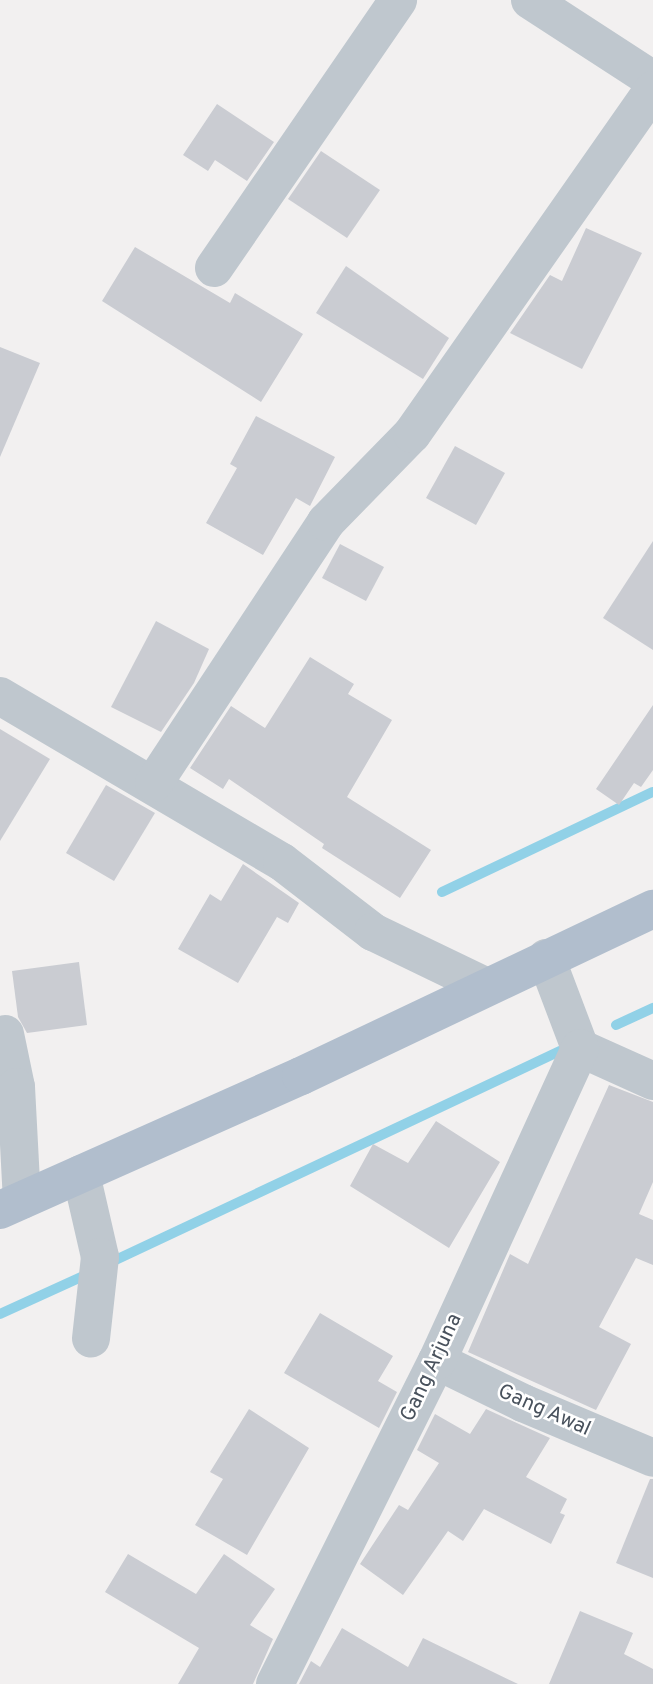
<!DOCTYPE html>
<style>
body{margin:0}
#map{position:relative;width:653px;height:1684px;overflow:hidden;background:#f2f0f0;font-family:Overpass,sans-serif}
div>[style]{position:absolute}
.stream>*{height:10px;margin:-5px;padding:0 5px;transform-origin:5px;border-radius:5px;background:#91d1e7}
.building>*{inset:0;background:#caccd2}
.minor>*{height:38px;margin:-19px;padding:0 19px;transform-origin:19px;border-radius:19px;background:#bfc7ce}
.major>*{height:38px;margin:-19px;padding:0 19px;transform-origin:19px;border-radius:19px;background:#b1becd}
span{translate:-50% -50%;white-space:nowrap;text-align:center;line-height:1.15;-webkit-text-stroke:5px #fff;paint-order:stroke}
.street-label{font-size:21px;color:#49525d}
</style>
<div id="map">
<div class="stream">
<i style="left:442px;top:892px;width:233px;rotate:-25.4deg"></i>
<i style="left:616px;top:1025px;width:41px;rotate:-24.7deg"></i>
<i style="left:107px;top:1264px;width:501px;rotate:-25.18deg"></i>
<i style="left:0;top:1314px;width:99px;rotate:-24.5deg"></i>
</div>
<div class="building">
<i style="clip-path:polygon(217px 104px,274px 142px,247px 181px,215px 160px,208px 171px,183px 155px)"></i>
<i style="clip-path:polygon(321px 151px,380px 190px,347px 238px,288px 199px)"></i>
<i style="clip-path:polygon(586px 228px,642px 253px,582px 369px,510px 333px,550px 275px,562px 281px)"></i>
<i style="clip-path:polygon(135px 247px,230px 303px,235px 293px,303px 334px,261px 402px,102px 301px)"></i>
<i style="clip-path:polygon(346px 266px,449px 338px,423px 379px,316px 313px)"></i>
<i style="clip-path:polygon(0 347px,40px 363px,0 457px)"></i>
<i style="clip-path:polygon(256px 416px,335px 457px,310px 506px,296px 498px,263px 555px,206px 523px,237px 468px,230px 464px)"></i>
<i style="clip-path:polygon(455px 446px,505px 473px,476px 525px,426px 498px)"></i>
<i style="clip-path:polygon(653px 541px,653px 650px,603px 618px)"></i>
<i style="clip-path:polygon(340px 544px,384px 567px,366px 601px,322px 578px)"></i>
<i style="clip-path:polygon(156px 621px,209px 649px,194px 683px,161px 732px,111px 707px)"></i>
<i style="clip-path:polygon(310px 657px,354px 684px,348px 694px,392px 720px,347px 797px,431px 850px,400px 898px,322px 848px,324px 844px,229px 779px,223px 789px,190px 768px,231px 706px,265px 728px)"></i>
<i style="clip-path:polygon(653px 705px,653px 770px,641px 787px,634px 783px,619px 805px,596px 789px)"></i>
<i style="clip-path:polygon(0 729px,50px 759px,0 841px)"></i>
<i style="clip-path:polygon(106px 785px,155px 813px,114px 881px,66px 853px)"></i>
<i style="clip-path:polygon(243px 864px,299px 903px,288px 923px,277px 917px,238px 983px,178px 949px,210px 894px,221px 901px)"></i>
<i style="clip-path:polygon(79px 962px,87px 1025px,27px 1033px,18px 1017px,12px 971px)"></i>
<i style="clip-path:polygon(609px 1085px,653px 1102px,653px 1182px,639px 1214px,653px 1220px,653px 1265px,636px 1258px,599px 1327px,631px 1344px,596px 1410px,468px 1352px,510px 1254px,528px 1264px)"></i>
<i style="clip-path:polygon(436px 1121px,500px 1162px,449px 1248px,350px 1186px,373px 1144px,408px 1163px)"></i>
<i style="clip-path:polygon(320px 1313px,393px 1356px,378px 1381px,397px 1392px,379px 1428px,284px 1373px)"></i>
<i style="clip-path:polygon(249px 1409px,309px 1448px,247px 1555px,195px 1525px,223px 1479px,210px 1472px)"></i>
<i style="clip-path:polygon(486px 1409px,550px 1438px,526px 1477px,567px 1499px,560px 1513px,565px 1515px,551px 1544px,484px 1509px,463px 1541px,448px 1531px,403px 1595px,360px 1564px,399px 1505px,408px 1510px,439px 1463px,417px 1450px,435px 1414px,470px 1434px)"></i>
<i style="clip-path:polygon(650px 1479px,653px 1479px,653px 1578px,616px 1563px)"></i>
<i style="clip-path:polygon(128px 1554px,196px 1594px,224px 1554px,275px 1589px,250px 1625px,273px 1639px,253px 1684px,178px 1684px,199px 1648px,105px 1592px)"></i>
<i style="clip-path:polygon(580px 1611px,633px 1633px,624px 1654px,653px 1669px,653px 1684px,549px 1684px)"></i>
<i style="clip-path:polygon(342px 1628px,408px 1667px,423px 1638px,518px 1684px,299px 1684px,311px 1661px,320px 1667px)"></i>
</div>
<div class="minor">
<i style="left:530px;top:0;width:147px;rotate:33deg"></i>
<i style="left:214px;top:268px;width:325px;rotate:-55.5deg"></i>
<i style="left:0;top:696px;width:327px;rotate:30.5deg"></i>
<i style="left:282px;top:862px;width:115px;rotate:37.6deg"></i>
<i style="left:373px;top:932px;width:124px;rotate:25.7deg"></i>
<i style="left:154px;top:783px;width:313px;rotate:-56.6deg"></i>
<i style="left:326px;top:522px;width:123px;rotate:-45.7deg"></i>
<i style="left:412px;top:434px;width:420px;rotate:-55deg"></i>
<i style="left:546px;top:958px;width:96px;rotate:69.3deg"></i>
<i style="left:580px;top:1048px;width:80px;rotate:24.3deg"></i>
<i style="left:5px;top:1034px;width:54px;rotate:78.3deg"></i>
<i style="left:16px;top:1087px;width:113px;rotate:87deg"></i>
<i style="left:81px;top:1174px;width:85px;rotate:77.1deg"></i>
<i style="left:100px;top:1257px;width:82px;rotate:96.3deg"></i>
<i style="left:437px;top:1361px;width:96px;rotate:26deg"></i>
<i style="left:523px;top:1403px;width:141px;rotate:22.9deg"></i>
<i style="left:275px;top:1684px;width:361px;rotate:-63.4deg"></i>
<i style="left:437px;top:1361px;width:344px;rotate:-65.4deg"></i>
</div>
<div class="major">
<i style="left:0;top:1210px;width:329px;rotate:-24deg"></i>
<i style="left:301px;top:1076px;width:390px;rotate:-25.4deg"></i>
</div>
<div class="street-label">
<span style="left:432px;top:1368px;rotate:-65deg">Gang Arjuna</span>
<span style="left:544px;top:1411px;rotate:24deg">Gang Awal</span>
</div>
</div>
